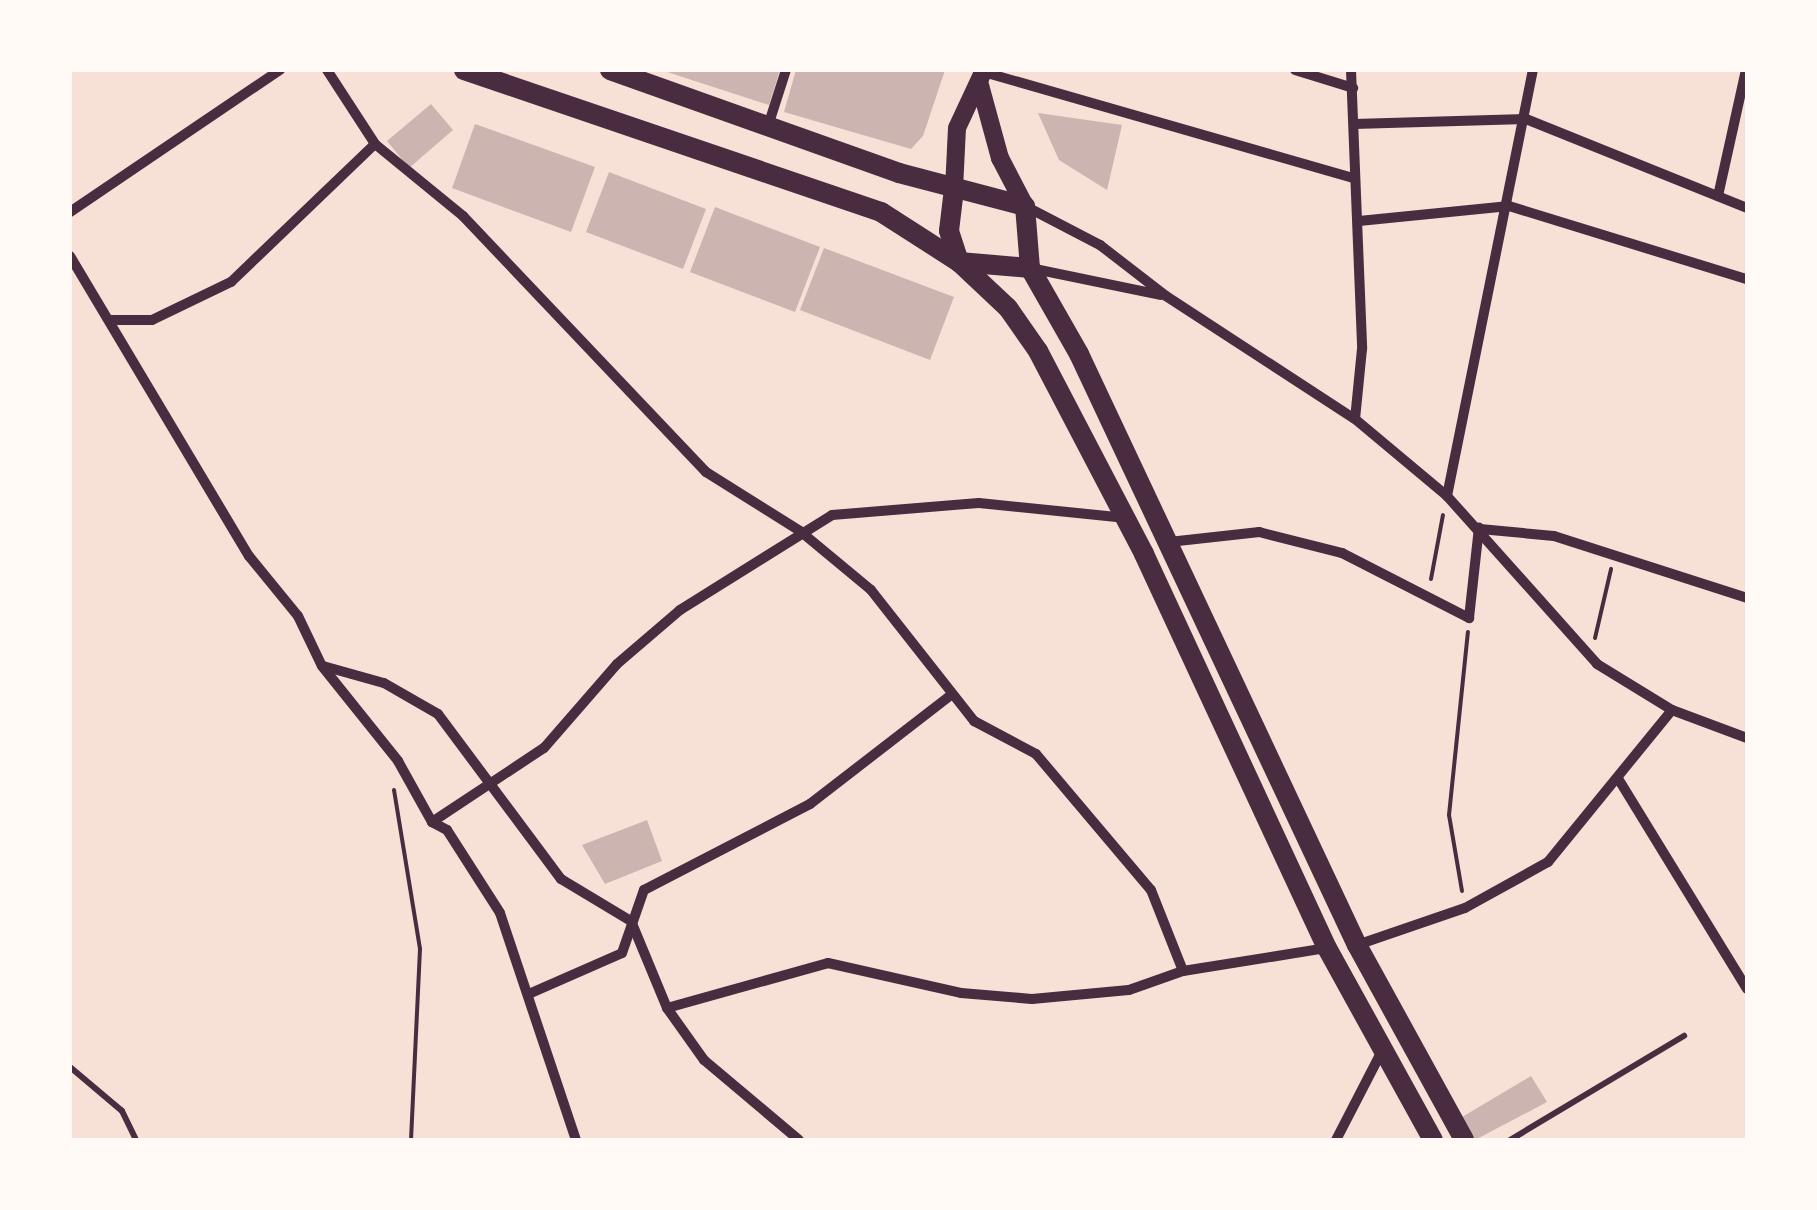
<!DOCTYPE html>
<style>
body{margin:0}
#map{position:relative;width:1817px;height:1210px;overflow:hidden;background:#f7e1d7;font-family:Manrope,sans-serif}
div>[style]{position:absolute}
.building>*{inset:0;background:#ccb4b1}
.path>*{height:4px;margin:-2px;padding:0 2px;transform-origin:2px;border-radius:2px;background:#4a2c40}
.service>*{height:6px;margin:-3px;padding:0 3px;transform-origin:3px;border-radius:3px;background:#4a2c40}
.minor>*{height:10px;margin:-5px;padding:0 5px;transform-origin:5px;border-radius:5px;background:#4a2c40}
.tertiary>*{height:18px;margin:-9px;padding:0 9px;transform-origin:9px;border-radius:9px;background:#4a2c40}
.primary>*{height:20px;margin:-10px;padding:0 10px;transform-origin:10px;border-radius:10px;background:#4a2c40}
span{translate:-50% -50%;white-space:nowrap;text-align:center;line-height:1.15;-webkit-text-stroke:10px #fffaf5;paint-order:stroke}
.frame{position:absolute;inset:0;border:72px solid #fffaf5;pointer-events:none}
</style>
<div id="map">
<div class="building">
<i style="clip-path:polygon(661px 70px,780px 70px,769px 105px)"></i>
<i style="clip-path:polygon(796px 70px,945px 70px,923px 136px,911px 149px,784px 112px)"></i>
<i style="clip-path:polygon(431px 104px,453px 130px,409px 168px,387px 141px)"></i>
<i style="clip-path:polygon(1038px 113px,1122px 125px,1107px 190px,1059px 160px)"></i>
<i style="clip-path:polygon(475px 124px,595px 167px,571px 232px,452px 188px)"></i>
<i style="clip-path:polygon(609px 172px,706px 209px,683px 269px,586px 232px)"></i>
<i style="clip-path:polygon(715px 207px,820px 247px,795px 312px,690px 272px)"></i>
<i style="clip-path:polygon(824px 248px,954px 297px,930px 360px,800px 310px)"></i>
<i style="clip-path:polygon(647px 820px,662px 861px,605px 884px,582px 845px)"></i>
<i style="clip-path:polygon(1531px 1076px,1547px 1102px,1475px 1140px,1462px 1117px)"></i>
</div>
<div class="path">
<i style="left:1431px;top:579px;width:65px;rotate:-79.4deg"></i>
<i style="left:1595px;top:638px;width:71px;rotate:-76.9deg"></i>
<i style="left:394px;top:790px;width:161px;rotate:80.7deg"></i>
<i style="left:420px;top:949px;width:191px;rotate:92.7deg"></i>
<i style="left:1462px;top:891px;width:77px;rotate:-99.7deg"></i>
<i style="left:1449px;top:815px;width:184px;rotate:-84.1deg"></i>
</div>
<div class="service">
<i style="left:70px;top:1067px;width:68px;rotate:40.2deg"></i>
<i style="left:122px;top:1111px;width:32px;rotate:64deg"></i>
<i style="left:1510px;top:1140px;width:203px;rotate:-30.9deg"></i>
</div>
<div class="minor">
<i style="left:327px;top:70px;width:88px;rotate:57deg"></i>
<i style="left:375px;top:144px;width:114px;rotate:39.3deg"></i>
<i style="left:463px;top:216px;width:353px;rotate:46.5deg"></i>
<i style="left:706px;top:472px;width:111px;rotate:32.1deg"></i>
<i style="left:800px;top:531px;width:92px;rotate:39.7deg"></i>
<i style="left:871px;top:590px;width:167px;rotate:51.8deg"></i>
<i style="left:974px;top:721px;width:70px;rotate:28deg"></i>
<i style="left:1036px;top:754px;width:178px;rotate:49.8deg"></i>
<i style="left:1151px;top:890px;width:87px;rotate:68.4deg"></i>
<i style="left:1295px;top:70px;width:61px;rotate:17.2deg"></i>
<i style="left:1351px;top:70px;width:279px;rotate:87.7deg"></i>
<i style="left:1362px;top:349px;width:70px;rotate:95.7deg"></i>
<i style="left:980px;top:71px;width:389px;rotate:16deg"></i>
<i style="left:1354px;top:124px;width:172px;rotate:-1.7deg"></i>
<i style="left:1526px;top:119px;width:238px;rotate:21.9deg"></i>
<i style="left:768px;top:126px;width:59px;rotate:-72.2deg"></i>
<i style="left:1718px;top:196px;width:129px;rotate:-77.5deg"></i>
<i style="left:1025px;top:206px;width:85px;rotate:27.5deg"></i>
<i style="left:1100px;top:245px;width:83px;rotate:37.7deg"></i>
<i style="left:1166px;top:296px;width:225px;rotate:33.1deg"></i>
<i style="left:1355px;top:419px;width:120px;rotate:39.9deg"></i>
<i style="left:1447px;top:496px;width:225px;rotate:48.2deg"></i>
<i style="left:1597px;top:664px;width:88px;rotate:31.5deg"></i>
<i style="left:1672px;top:710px;width:80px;rotate:20.5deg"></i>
<i style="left:70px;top:212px;width:254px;rotate:-34.1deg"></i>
<i style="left:1359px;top:221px;width:151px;rotate:-5.7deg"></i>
<i style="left:1509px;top:206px;width:249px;rotate:17.1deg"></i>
<i style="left:70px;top:256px;width:349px;rotate:59.2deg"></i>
<i style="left:249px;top:556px;width:77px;rotate:50.8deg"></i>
<i style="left:298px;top:616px;width:55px;rotate:64.4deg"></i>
<i style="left:322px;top:666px;width:122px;rotate:51.3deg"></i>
<i style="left:398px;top:761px;width:70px;rotate:60.9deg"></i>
<i style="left:432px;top:822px;width:17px;rotate:28deg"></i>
<i style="left:447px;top:830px;width:98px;rotate:57.4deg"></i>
<i style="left:500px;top:913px;width:239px;rotate:71.5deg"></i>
<i style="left:1030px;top:268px;width:133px;rotate:11.7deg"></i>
<i style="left:112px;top:320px;width:40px"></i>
<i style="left:152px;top:320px;width:88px;rotate:-25.7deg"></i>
<i style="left:231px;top:282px;width:199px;rotate:-43.8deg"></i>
<i style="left:1447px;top:496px;width:435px;rotate:-78.6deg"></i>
<i style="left:1480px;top:529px;width:74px;rotate:5.4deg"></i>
<i style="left:1554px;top:536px;width:203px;rotate:17.8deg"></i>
<i style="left:1169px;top:542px;width:91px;rotate:-6.3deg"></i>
<i style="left:1259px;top:532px;width:86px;rotate:14.2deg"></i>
<i style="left:1342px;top:553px;width:143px;rotate:27.1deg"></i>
<i style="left:1469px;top:618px;width:91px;rotate:-83.7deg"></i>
<i style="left:323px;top:666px;width:63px;rotate:15.6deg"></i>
<i style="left:384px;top:683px;width:62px;rotate:29.9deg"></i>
<i style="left:438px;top:714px;width:206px;rotate:53.3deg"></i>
<i style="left:561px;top:879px;width:82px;rotate:31deg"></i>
<i style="left:631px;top:921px;width:94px;rotate:67.5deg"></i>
<i style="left:667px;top:1008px;width:64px;rotate:54.6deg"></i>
<i style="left:704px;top:1060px;width:124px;rotate:40.1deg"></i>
<i style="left:1619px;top:780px;width:245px;rotate:58.5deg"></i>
<i style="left:432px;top:822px;width:134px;rotate:-33.5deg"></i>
<i style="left:544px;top:748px;width:111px;rotate:-49deg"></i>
<i style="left:617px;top:664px;width:83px;rotate:-40.6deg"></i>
<i style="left:680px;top:610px;width:179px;rotate:-32deg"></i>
<i style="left:832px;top:515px;width:147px;rotate:-4.7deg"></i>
<i style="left:979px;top:503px;width:148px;rotate:5.8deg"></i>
<i style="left:1357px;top:945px;width:114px;rotate:-18.9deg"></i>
<i style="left:1465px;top:908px;width:95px;rotate:-29deg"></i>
<i style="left:1548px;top:862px;width:196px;rotate:-50.8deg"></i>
<i style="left:531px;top:993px;width:99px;rotate:-23.7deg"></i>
<i style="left:622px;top:953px;width:67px;rotate:-70.8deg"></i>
<i style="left:644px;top:890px;width:187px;rotate:-27.4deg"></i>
<i style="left:810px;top:804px;width:178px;rotate:-37.7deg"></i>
<i style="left:667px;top:1008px;width:167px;rotate:-15.6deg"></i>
<i style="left:828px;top:963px;width:136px;rotate:12.7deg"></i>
<i style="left:961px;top:993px;width:71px;rotate:4.8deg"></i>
<i style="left:1032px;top:999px;width:97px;rotate:-5.3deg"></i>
<i style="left:1129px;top:990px;width:57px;rotate:-19.4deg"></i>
<i style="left:1183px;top:971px;width:146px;rotate:-9.1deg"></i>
<i style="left:1336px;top:1140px;width:102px;rotate:-62.7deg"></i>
</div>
<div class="tertiary">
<i style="left:980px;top:85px;width:76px;rotate:74.7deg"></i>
<i style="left:1000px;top:158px;width:54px;rotate:62.5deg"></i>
<i style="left:954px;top:189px;width:61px;rotate:-87.2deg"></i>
<i style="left:957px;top:128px;width:64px;rotate:-65deg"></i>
</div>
<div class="primary">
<i style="left:464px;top:70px;width:441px;rotate:18.8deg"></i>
<i style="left:881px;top:212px;width:93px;rotate:32.7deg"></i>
<i style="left:959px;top:262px;width:71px;rotate:4.8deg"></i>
<i style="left:610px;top:70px;width:307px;rotate:19.6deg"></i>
<i style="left:899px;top:173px;width:130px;rotate:14.7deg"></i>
<i style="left:1025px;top:206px;width:62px;rotate:85.4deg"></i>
<i style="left:1030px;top:268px;width:99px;rotate:60.3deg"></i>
<i style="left:1079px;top:354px;width:653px;rotate:64.81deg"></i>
<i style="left:1357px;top:945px;width:222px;rotate:61.2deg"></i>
<i style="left:954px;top:189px;width:42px;rotate:96.8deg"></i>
<i style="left:949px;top:231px;width:33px;rotate:72deg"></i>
<i style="left:959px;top:262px;width:67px;rotate:43.2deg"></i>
<i style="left:1008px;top:308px;width:52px;rotate:55.1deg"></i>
<i style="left:1038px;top:351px;width:229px;rotate:62.4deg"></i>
<i style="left:1144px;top:554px;width:434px;rotate:65.1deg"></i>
<i style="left:1327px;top:948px;width:219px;rotate:61.1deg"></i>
</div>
<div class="frame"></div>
</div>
